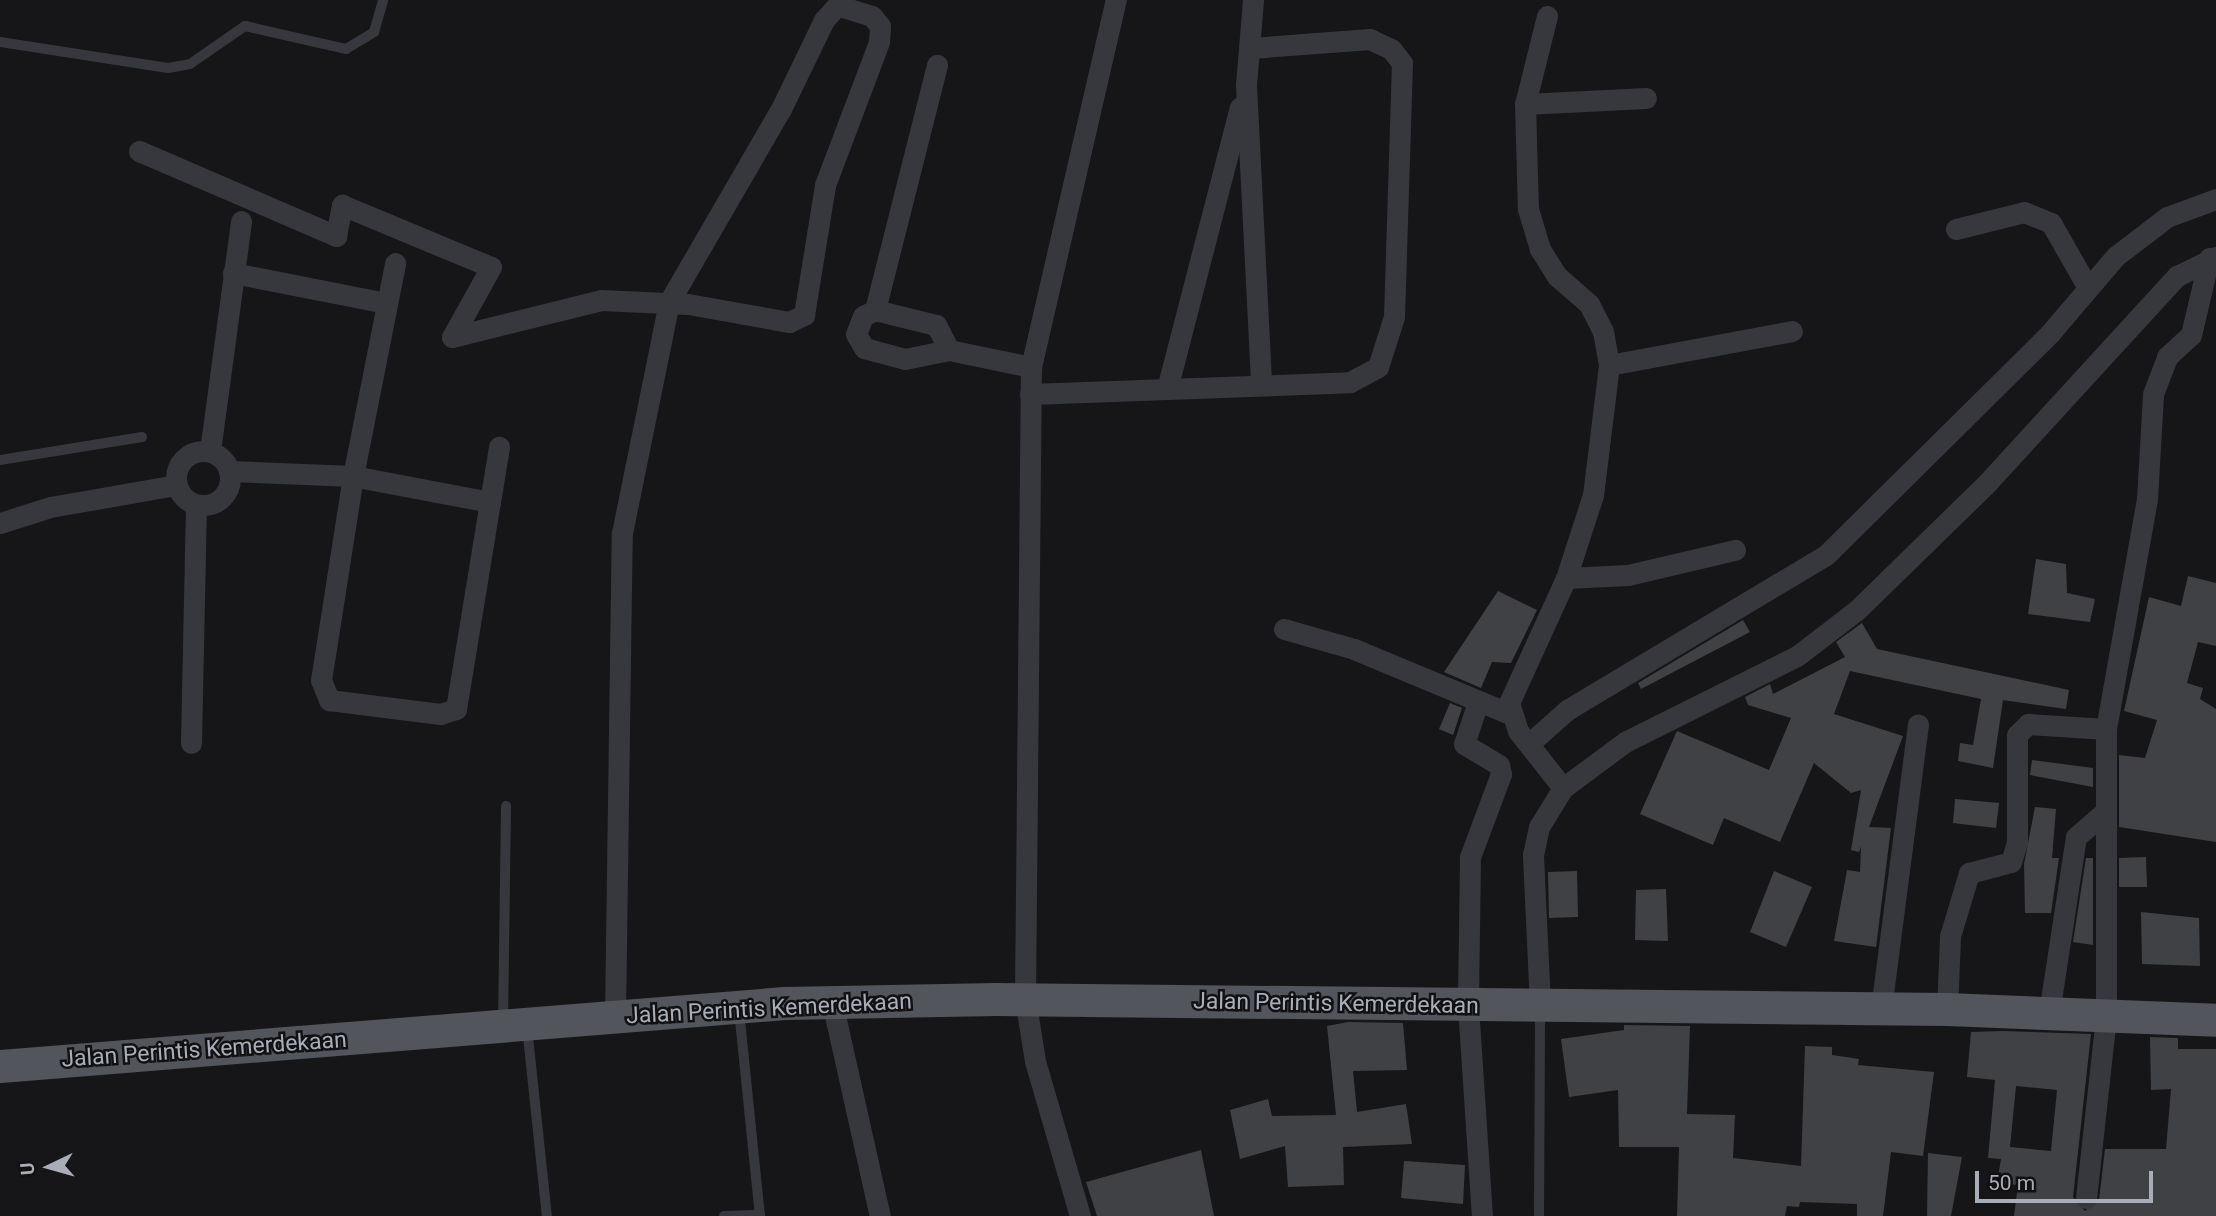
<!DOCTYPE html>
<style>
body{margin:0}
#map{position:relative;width:2216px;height:1216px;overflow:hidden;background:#161618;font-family:Roboto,sans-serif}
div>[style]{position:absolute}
.building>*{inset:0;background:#404145}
.lane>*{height:10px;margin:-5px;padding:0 5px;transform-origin:5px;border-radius:5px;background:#37383d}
.street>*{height:21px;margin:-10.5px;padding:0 10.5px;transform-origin:10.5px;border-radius:10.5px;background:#37383d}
.street>.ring{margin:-10.5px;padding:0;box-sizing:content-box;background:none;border:21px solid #37383d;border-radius:50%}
.primary>*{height:33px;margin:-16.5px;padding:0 16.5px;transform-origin:16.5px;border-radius:16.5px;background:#53555c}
span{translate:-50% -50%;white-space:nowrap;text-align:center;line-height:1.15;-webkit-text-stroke:5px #111113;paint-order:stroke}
.street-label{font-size:23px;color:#a8adb8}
.north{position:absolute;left:14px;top:1132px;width:70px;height:70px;-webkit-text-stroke:5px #111113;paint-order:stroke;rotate:265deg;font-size:19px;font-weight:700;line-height:28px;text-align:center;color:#a8adb8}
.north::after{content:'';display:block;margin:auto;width:24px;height:32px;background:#a8adb8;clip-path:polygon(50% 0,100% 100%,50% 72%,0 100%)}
.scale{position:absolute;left:1975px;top:1171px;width:178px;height:32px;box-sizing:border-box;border:4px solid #a8adb8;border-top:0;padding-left:9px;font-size:21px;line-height:24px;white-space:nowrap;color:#a8adb8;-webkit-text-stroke:5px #111113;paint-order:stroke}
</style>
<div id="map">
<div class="building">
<i style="clip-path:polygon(2036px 559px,2066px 564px,2067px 593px,2095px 599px,2090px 622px,2028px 614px)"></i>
<i style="clip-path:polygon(2188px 576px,2216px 583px,2216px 646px,2198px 642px,2187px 683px,2203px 688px,2200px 699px,2216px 709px,2216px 842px,2119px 827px,2119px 755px,2145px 758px,2157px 720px,2124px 711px,2149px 597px,2181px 606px)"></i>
<i style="clip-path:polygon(1498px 591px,1537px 610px,1511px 663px,1492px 662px,1481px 688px,1444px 672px)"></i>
<i style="clip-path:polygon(1743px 620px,1750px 632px,1641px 689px,1638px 683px)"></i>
<i style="clip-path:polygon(1862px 623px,1877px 649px,2069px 690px,2066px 709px,2003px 700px,1993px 768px,1958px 761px,1960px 743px,1973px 745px,1981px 699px,1850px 671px,1834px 714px,1903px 736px,1869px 827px,1891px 828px,1876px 947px,1834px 941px,1847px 870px,1860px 872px,1861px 846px,1859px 852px,1851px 850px,1861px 790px,1851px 793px,1814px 763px,1780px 842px,1724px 818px,1713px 845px,1640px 814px,1677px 731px,1769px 770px,1791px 718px,1748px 705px,1745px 697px,1770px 684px,1773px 694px,1845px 657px,1836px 642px)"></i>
<i style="clip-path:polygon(1450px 703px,1462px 708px,1453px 735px,1439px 729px)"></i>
<i style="clip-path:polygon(2032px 760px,2093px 768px,2093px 787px,2030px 775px)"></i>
<i style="clip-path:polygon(1955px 799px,1999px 803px,1996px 828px,1953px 823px)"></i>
<i style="clip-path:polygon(2035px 807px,2056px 809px,2052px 858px,2059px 858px,2051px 913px,2025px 913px,2024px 864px)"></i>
<i style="clip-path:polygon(2146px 857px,2147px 887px,2119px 887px,2119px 858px)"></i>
<i style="clip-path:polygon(2086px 858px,2093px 858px,2093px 945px,2073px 942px)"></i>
<i style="clip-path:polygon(1577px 871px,1578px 917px,1549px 918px,1548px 872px)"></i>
<i style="clip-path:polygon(1774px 871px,1812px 887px,1786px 947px,1750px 932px)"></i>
<i style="clip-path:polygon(1666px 889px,1668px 941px,1635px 940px,1636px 890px)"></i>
<i style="clip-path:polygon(2141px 912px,2199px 918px,2200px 966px,2142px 964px)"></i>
<i style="clip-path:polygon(1348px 1022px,1403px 1023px,1407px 1070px,1353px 1071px,1357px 1112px,1406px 1104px,1412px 1144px,1343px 1147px,1344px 1185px,1288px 1187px,1285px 1146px,1240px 1159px,1230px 1110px,1268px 1099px,1272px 1116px,1336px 1115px,1327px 1026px)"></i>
<i style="clip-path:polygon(1624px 1025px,1690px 1026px,1687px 1114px,1735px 1115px,1733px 1158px,1801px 1166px,1805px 1046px,1832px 1047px,1832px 1055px,1859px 1059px,1858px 1065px,1934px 1072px,1923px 1156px,1891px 1152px,1883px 1216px,1857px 1216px,1857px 1204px,1800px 1202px,1799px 1207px,1787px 1206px,1785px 1216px,1677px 1216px,1679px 1147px,1619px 1147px,1618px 1090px,1569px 1097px,1561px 1039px,1624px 1030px)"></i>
<i style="clip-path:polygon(evenodd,2003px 1031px,2091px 1034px,2073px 1197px,2085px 1211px,2099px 1200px,2105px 1149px,2166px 1149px,2171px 1089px,2151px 1090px,2150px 1037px,2178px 1038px,2178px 1049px,2216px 1049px,2216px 1216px,2014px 1216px,2018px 1185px,1997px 1183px,2001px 1159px,1988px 1158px,1995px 1080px,1967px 1077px,1971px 1032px,2003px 1031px,2016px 1086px,2057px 1090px,2051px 1151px,2010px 1147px,2016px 1086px)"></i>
<i style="clip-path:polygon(1201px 1150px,1214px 1216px,1097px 1216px,1086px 1182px)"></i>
<i style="clip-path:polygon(1928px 1153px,1962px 1157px,1951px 1216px,1927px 1216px)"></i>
<i style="clip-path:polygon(1404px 1161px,1465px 1165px,1463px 1204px,1401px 1198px)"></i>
</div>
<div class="lane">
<i style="left:0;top:42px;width:170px;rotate:8.8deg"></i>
<i style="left:168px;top:68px;width:22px;rotate:-10deg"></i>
<i style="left:190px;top:64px;width:67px;rotate:-34.6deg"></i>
<i style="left:245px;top:26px;width:104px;rotate:12.8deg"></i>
<i style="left:346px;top:49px;width:33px;rotate:-31deg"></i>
<i style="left:374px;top:32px;width:33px;rotate:-74deg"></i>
<i style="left:0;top:460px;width:144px;rotate:-9.2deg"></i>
<i style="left:739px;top:1010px;width:207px;rotate:84.2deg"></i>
<i style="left:503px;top:1023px;width:217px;rotate:-89.2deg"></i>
<i style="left:527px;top:1027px;width:190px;rotate:84deg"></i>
<i style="left:724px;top:1216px;width:36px;rotate:-2deg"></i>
<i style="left:1539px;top:1216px;width:207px;rotate:-89.7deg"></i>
</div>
<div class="street">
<i style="left:1253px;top:0;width:85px;rotate:94.7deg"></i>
<i style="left:1246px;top:85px;width:300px;rotate:87.1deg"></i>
<i style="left:1547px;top:16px;width:91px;rotate:104deg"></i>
<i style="left:1525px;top:104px;width:105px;rotate:88.4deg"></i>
<i style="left:1528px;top:209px;width:42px;rotate:73.3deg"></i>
<i style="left:1540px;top:249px;width:32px;rotate:58deg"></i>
<i style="left:1557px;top:276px;width:43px;rotate:41.2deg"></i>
<i style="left:1589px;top:304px;width:30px;rotate:63deg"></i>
<i style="left:1603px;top:331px;width:35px;rotate:80deg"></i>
<i style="left:1609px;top:365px;width:131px;rotate:97deg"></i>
<i style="left:1593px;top:495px;width:87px;rotate:108deg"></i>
<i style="left:1566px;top:578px;width:137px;rotate:114.5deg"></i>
<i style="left:1509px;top:703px;width:29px;rotate:72deg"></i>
<i style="left:1518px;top:731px;width:73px;rotate:51.7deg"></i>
<i style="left:1525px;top:104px;width:121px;rotate:-2.8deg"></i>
<i style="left:139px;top:151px;width:215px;rotate:23.3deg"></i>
<i style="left:336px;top:236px;width:32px;rotate:-79deg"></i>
<i style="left:342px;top:205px;width:161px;rotate:22.6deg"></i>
<i style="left:491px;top:267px;width:80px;rotate:119.1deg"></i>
<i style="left:452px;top:337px;width:154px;rotate:-13.9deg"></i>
<i style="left:601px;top:300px;width:87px;rotate:2.6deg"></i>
<i style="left:688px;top:304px;width:103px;rotate:10.1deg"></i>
<i style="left:789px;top:322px;width:17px;rotate:-25deg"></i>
<i style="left:804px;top:315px;width:132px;rotate:-80.8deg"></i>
<i style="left:825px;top:185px;width:153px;rotate:-69.3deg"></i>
<i style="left:879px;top:42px;width:16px;rotate:-86deg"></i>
<i style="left:880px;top:26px;width:13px;rotate:-129deg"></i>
<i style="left:872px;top:16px;width:34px;rotate:-163deg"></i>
<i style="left:1956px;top:229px;width:70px;rotate:-14deg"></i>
<i style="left:2024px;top:212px;width:29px;rotate:22deg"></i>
<i style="left:2051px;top:223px;width:73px;rotate:60.3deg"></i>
<i style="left:233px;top:273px;width:156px;rotate:11.1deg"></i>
<i style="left:875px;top:310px;width:253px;rotate:-75.8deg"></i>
<i style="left:949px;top:350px;width:28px;rotate:-117deg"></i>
<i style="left:936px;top:325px;width:63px;rotate:-166.2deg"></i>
<i style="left:875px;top:310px;width:13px;rotate:153deg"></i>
<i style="left:863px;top:316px;width:19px;rotate:111deg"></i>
<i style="left:856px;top:334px;width:16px;rotate:60deg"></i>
<i style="left:864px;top:348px;width:42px;rotate:15deg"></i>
<i style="left:905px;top:359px;width:45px;rotate:-11.6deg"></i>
<i style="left:949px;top:350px;width:84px;rotate:11.7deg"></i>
<i style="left:1609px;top:365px;width:186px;rotate:-10.5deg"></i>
<i style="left:1167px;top:389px;width:291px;rotate:-75.5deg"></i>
<i style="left:1030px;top:394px;width:320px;rotate:-2.1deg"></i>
<i style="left:1350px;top:382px;width:32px;rotate:-28deg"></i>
<i style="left:1378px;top:367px;width:52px;rotate:-72.3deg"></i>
<i style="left:1394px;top:317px;width:254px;rotate:-88.2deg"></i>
<i style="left:1402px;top:63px;width:18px;rotate:-128deg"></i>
<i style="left:1391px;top:49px;width:23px;rotate:-155deg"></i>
<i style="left:1370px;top:39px;width:119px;rotate:175.7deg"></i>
<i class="ring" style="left:176px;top:451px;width:33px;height:33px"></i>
<i style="left:210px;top:451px;width:232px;rotate:-82.3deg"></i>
<i style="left:229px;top:471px;width:124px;rotate:2.3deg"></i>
<i style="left:353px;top:476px;width:217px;rotate:-78.8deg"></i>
<i style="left:490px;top:502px;width:139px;rotate:-169.3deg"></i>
<i style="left:353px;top:476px;width:206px;rotate:98.9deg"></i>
<i style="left:321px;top:680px;width:22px;rotate:68deg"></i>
<i style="left:329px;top:700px;width:112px;rotate:7.2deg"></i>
<i style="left:440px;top:714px;width:17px;rotate:-17deg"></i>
<i style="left:456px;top:709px;width:210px;rotate:-80.7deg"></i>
<i style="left:490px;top:502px;width:56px;rotate:-80.7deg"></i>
<i style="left:0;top:523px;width:52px;rotate:-17.7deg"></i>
<i style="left:50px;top:507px;width:128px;rotate:-9.9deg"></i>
<i style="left:1566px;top:578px;width:62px;rotate:-2.8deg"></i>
<i style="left:1628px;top:575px;width:110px;rotate:-13.2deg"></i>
<i style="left:1284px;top:629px;width:73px;rotate:15.9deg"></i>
<i style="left:1354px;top:649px;width:169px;rotate:22.6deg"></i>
<i style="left:1478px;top:702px;width:44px;rotate:108.4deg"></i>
<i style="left:1464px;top:744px;width:41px;rotate:31deg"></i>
<i style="left:1499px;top:765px;width:9px;rotate:77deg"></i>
<i style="left:1501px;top:774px;width:89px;rotate:110.5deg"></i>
<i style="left:1470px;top:857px;width:149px;rotate:90.8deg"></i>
<i style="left:1468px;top:1006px;width:210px;rotate:86.2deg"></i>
<i style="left:191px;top:743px;width:238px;rotate:-88.8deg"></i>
<i style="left:1530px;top:743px;width:50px;rotate:-41.7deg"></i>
<i style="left:1567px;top:710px;width:302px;rotate:-30.9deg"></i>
<i style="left:1826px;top:555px;width:317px;rotate:-44.7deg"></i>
<i style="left:2051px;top:332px;width:100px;rotate:-49.5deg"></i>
<i style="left:2116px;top:256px;width:64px;rotate:-37.4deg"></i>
<i style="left:2167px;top:217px;width:52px;rotate:-20.2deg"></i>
<i style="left:832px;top:1002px;width:219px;rotate:77.4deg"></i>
<i style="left:1540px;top:1005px;width:150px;rotate:-92.7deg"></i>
<i style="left:1533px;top:855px;width:29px;rotate:-78deg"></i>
<i style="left:1539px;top:827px;width:46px;rotate:-58.4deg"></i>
<i style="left:1563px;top:788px;width:77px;rotate:-36.6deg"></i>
<i style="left:1625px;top:742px;width:192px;rotate:-26.6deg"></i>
<i style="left:1797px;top:656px;width:76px;rotate:-37.5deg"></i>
<i style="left:1857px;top:610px;width:183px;rotate:-44.3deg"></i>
<i style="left:1988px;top:482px;width:280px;rotate:-47.5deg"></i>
<i style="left:2177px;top:276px;width:43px;rotate:-26deg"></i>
<i style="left:1881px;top:1009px;width:287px;rotate:-82.6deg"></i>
<i style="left:1947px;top:1009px;width:73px;rotate:-87.6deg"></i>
<i style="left:1950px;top:936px;width:66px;rotate:-73.2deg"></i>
<i style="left:1969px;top:873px;width:43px;rotate:-14.7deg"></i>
<i style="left:2011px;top:862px;width:21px;rotate:-73deg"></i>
<i style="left:2017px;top:842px;width:107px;rotate:-90deg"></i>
<i style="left:2017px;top:735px;width:16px;rotate:-45deg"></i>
<i style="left:2028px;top:724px;width:78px;rotate:3.7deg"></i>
<i style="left:2049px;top:1013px;width:178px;rotate:-81.3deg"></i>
<i style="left:2076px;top:837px;width:37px;rotate:-41deg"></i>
<i style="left:615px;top:1017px;width:484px;rotate:-89.2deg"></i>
<i style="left:622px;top:533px;width:236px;rotate:-78.5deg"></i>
<i style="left:669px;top:302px;width:223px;rotate:-59.9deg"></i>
<i style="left:781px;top:109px;width:99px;rotate:-64.2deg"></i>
<i style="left:824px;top:20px;width:27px;rotate:-48deg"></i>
<i style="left:2086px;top:1198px;width:182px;rotate:-83.7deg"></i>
<i style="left:2106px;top:1017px;width:288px;rotate:-90deg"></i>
<i style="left:2106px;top:729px;width:234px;rotate:-79.9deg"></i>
<i style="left:2147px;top:499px;width:105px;rotate:-86.7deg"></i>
<i style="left:2153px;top:394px;width:40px;rotate:-69deg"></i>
<i style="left:2167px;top:357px;width:33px;rotate:-43deg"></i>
<i style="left:2191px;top:335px;width:79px;rotate:-76.8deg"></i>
<i style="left:1080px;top:1216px;width:161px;rotate:-106.2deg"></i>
<i style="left:1035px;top:1061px;width:64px;rotate:-99deg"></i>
<i style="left:1025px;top:998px;width:631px;rotate:-89.46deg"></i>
<i style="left:1031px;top:367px;width:377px;rotate:-77deg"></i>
</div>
<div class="primary">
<i style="left:0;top:1066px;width:787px;rotate:-4.59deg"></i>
<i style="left:784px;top:1003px;width:212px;rotate:-1.1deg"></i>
<i style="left:996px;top:999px;width:951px;rotate:0.6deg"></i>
<i style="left:1947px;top:1009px;width:269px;rotate:2.3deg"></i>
</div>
<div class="street-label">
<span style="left:1336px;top:1004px;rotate:1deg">Jalan Perintis Kemerdekaan</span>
<span style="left:769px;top:1009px;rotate:-3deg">Jalan Perintis Kemerdekaan</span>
<span style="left:204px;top:1050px;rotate:-4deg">Jalan Perintis Kemerdekaan</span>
</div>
<div class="north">U</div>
<div class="scale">50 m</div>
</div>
